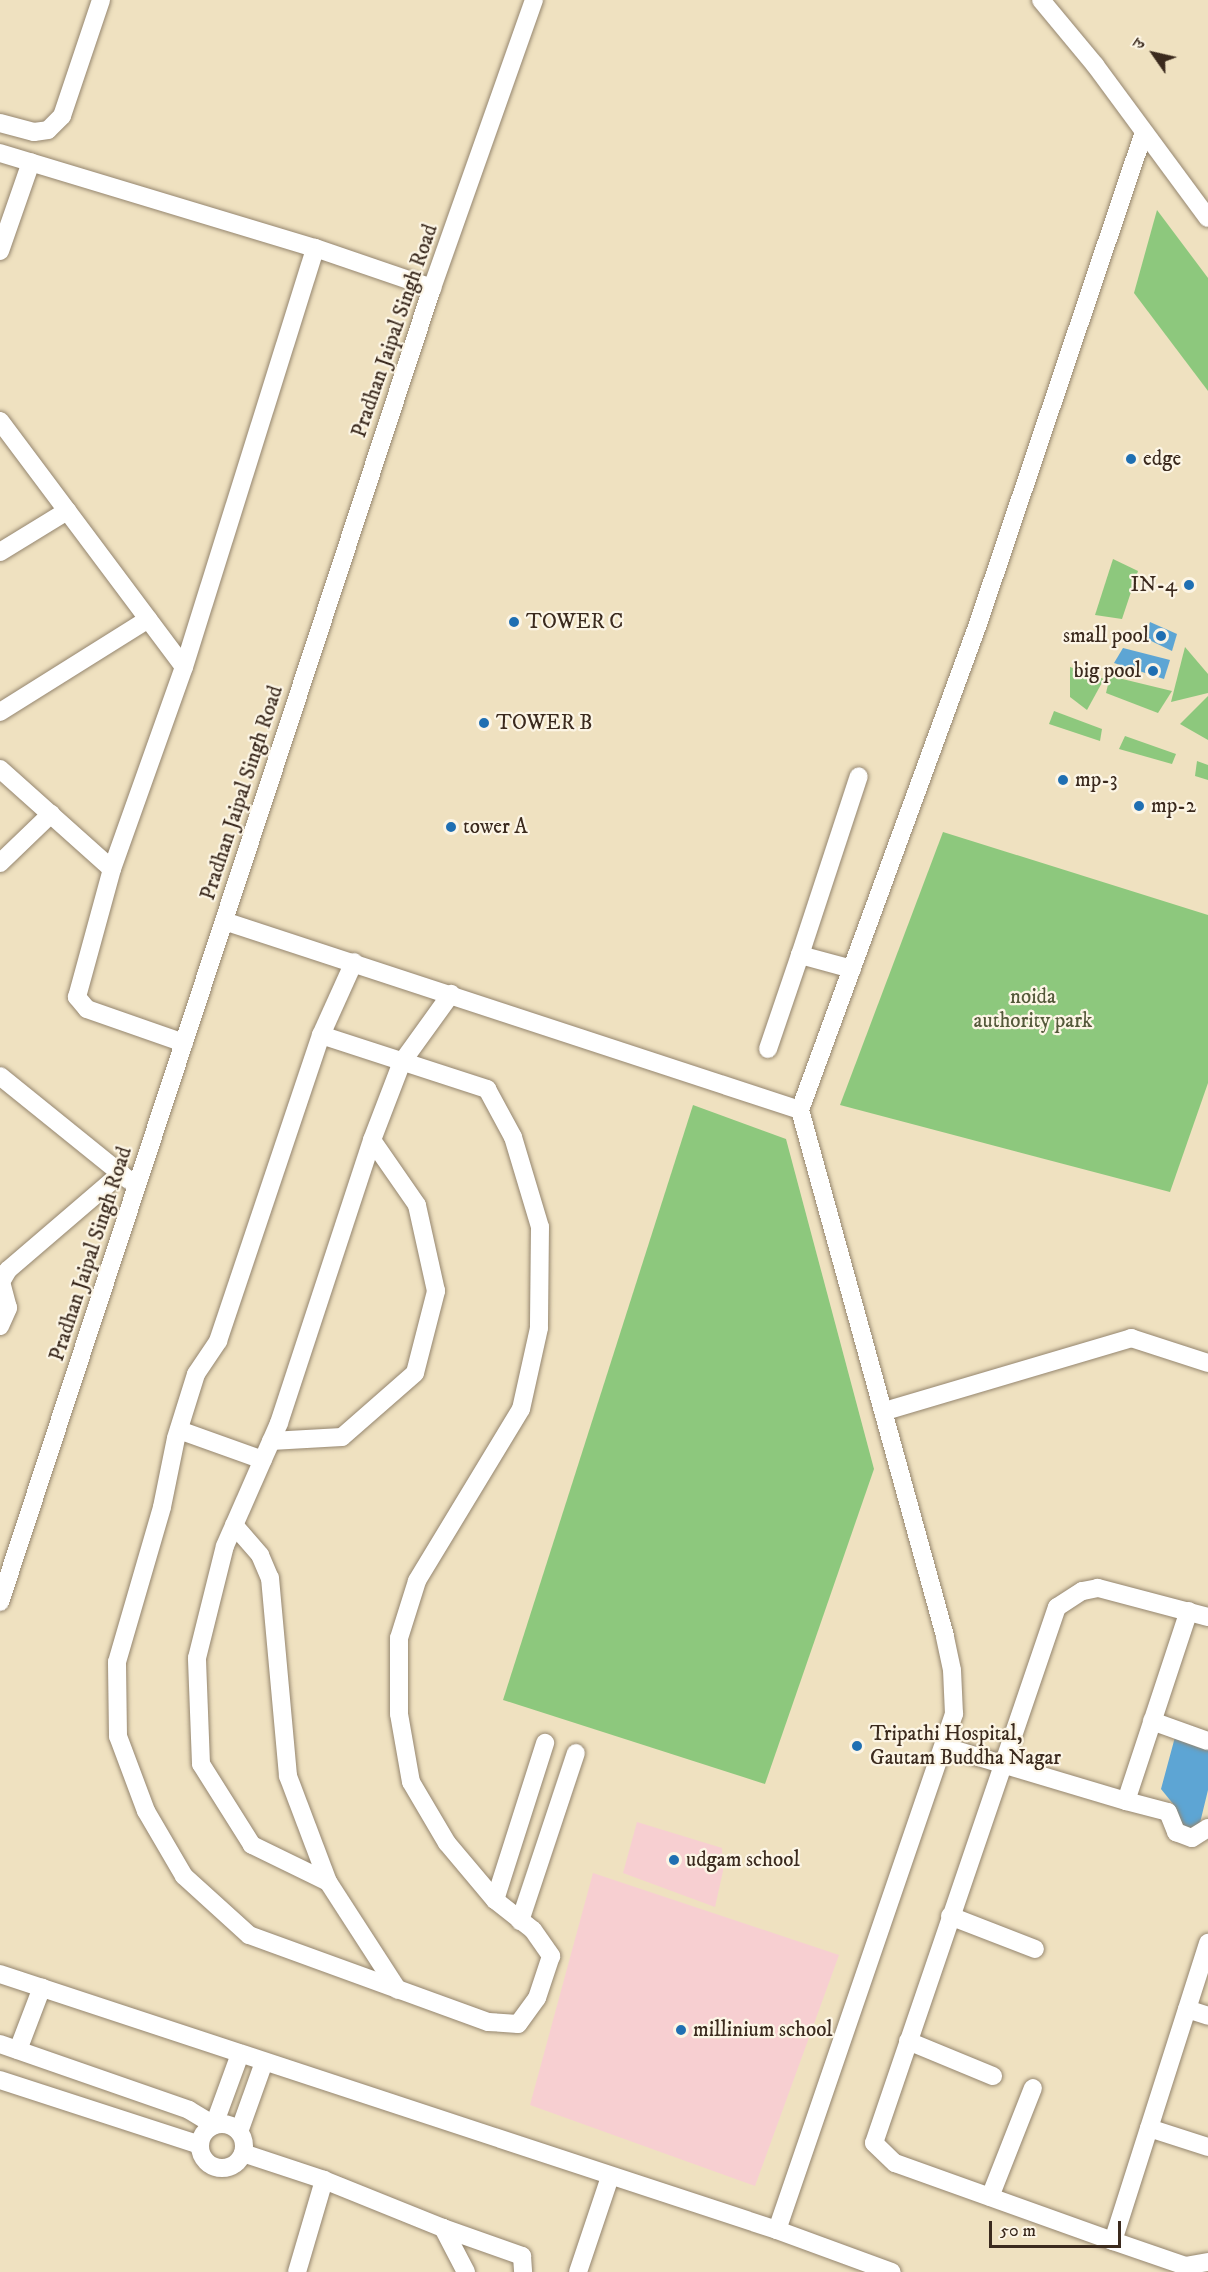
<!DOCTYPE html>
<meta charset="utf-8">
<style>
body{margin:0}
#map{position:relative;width:1208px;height:2272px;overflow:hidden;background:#efe1c0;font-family:"IM FELL DW Pica","Noto Serif Devanagari",serif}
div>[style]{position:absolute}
.built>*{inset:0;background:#f7cfd1}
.green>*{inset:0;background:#8dc87d}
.water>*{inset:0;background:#5da5d4}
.roads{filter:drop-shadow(0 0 2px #95866f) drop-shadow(0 0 2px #95866f)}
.minor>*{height:18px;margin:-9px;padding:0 9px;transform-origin:9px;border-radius:9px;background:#fff}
.minor>.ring{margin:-9px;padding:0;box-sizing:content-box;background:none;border:18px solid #fff;border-radius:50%}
.dots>*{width:16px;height:16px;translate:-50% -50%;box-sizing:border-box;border:3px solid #fcf5e5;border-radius:50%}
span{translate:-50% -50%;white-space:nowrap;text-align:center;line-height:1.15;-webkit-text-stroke:4.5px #fcf5e5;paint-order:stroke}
.street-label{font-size:21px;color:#3b2a1e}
.poi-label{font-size:21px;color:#3b2a1e}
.left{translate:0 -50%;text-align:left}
.right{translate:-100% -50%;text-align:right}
.park-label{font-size:21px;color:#54593a}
.north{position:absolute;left:1124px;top:24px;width:60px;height:60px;-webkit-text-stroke:4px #fcf5e5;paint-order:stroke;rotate:304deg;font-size:16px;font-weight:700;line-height:24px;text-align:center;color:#3b2a1e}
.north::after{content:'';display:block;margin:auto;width:21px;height:27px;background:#3b2a1e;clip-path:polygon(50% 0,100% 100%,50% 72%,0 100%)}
.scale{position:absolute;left:989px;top:2221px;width:132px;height:27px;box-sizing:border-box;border:3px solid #3b2a1e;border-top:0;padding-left:8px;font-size:18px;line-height:21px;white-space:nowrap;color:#3b2a1e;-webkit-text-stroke:4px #fcf5e5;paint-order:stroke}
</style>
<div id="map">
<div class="built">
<i style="clip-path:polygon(637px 1822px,722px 1848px,723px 1871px,715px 1907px,623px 1873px)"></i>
<i style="clip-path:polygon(593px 1873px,839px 1955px,755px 2186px,530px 2105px)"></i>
</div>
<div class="green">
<i style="clip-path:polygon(1157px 210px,1208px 278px,1208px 391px,1134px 293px)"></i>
<i style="clip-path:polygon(1113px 559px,1138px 571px,1122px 619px,1095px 615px)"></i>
<i style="clip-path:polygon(1185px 647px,1208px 674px,1208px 693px,1171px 702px)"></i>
<i style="clip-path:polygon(1070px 667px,1104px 679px,1087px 710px,1070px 697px)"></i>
<i style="clip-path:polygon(1110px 676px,1172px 691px,1158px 713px,1106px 693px)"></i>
<i style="clip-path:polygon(1208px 696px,1208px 740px,1180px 724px)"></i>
<i style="clip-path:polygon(1054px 711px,1102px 729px,1100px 741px,1049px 724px)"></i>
<i style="clip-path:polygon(1125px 736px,1176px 754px,1172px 764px,1119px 749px)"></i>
<i style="clip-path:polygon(1197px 761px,1208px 765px,1208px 780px,1195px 776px)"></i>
<i style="clip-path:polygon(943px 832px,1208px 915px,1208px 1083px,1170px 1192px,840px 1105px)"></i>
<i style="clip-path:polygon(693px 1105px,786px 1139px,874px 1469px,765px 1784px,503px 1700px)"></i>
</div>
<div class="water">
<i style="clip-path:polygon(1150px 622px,1177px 634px,1172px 651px,1145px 638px)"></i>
<i style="clip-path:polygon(1123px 648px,1170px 660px,1164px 679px,1114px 663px)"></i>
<i style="clip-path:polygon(1175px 1737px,1208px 1745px,1208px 1790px,1200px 1823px,1181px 1834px,1174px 1805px,1161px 1789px)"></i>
</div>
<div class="roads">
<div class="minor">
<i style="left:1041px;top:0;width:85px;rotate:50.3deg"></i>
<i style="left:1095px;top:65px;width:190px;rotate:53.6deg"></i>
<i style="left:0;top:123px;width:35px;rotate:15deg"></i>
<i style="left:34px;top:132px;width:14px;rotate:-8deg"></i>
<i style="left:48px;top:130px;width:20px;rotate:-45deg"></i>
<i style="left:62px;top:116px;width:122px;rotate:-71.4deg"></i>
<i style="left:0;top:153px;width:329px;rotate:16.8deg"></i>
<i style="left:315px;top:248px;width:124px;rotate:18.9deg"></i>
<i style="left:0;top:251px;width:94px;rotate:-70.8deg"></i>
<i style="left:0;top:421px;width:307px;rotate:53.2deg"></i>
<i style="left:0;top:552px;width:79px;rotate:-31.5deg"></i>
<i style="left:0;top:712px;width:175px;rotate:-32.1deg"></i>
<i style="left:0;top:769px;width:150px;rotate:41.8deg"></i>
<i style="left:0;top:863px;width:71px;rotate:-43.9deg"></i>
<i style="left:224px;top:921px;width:606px;rotate:18.17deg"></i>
<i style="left:852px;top:969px;width:54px;rotate:-164.9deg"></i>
<i style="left:800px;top:955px;width:188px;rotate:-71.8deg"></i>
<i style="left:321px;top:1035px;width:175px;rotate:18deg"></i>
<i style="left:487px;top:1089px;width:55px;rotate:61.6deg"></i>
<i style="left:513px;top:1137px;width:94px;rotate:73.3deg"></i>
<i style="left:540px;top:1227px;width:101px;rotate:90.6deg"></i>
<i style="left:539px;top:1328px;width:83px;rotate:102.5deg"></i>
<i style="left:521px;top:1409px;width:201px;rotate:121.2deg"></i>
<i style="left:417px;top:1581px;width:60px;rotate:107.5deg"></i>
<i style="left:399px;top:1638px;width:76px;rotate:90deg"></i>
<i style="left:399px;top:1714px;width:69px;rotate:80deg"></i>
<i style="left:411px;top:1782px;width:71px;rotate:59.5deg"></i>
<i style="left:447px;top:1843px;width:75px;rotate:49.9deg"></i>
<i style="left:495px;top:1900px;width:48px;rotate:38.3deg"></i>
<i style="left:533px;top:1930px;width:32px;rotate:55deg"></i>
<i style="left:551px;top:1956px;width:44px;rotate:108.4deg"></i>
<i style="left:537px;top:1998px;width:32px;rotate:126deg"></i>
<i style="left:518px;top:2024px;width:30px;rotate:-176deg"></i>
<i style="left:488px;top:2022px;width:254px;rotate:-160deg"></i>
<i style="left:249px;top:1935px;width:88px;rotate:-137.8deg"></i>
<i style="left:184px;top:1876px;width:75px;rotate:-120.3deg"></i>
<i style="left:146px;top:1811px;width:80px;rotate:-110.5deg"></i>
<i style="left:118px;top:1736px;width:74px;rotate:-90.8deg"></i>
<i style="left:117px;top:1662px;width:161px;rotate:-73.8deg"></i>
<i style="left:162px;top:1507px;width:70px;rotate:-78.5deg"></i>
<i style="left:176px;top:1438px;width:67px;rotate:-72.6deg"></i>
<i style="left:196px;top:1374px;width:40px;rotate:-56deg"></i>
<i style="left:218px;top:1341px;width:323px;rotate:-71.4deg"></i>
<i style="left:321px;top:1035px;width:80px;rotate:-65.7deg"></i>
<i style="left:184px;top:1043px;width:103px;rotate:-160.7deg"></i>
<i style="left:87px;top:1009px;width:16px;rotate:-130deg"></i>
<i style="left:77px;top:997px;width:133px;rotate:-74.7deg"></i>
<i style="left:112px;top:869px;width:214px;rotate:-70.4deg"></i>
<i style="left:184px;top:667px;width:439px;rotate:-72.6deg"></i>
<i style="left:768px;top:1049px;width:99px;rotate:-71.2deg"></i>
<i style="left:0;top:1076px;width:166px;rotate:38.9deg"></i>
<i style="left:0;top:1326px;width:20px;rotate:-66deg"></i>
<i style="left:8px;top:1308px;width:27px;rotate:-105deg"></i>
<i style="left:1px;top:1282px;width:14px;rotate:-60deg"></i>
<i style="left:8px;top:1270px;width:149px;rotate:-40.6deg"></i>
<i style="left:885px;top:1411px;width:257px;rotate:-16.5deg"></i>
<i style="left:1131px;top:1338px;width:81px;rotate:18deg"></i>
<i style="left:179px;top:1430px;width:89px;rotate:19.7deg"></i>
<i style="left:271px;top:1441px;width:71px;rotate:-3.2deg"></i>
<i style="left:342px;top:1437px;width:97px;rotate:-41.2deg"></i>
<i style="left:415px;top:1373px;width:85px;rotate:-75.6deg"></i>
<i style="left:436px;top:1291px;width:88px;rotate:-102.5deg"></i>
<i style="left:417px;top:1205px;width:79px;rotate:-124.7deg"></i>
<i style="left:234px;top:1525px;width:40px;rotate:49deg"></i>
<i style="left:260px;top:1555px;width:25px;rotate:67deg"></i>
<i style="left:270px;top:1578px;width:199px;rotate:84.8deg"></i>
<i style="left:288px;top:1776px;width:113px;rotate:69.3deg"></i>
<i style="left:0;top:1602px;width:1383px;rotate:-71.8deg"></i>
<i style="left:432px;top:288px;width:306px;rotate:-70.5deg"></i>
<i style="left:1208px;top:1617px;width:114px;rotate:-165.2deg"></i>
<i style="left:1098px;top:1588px;width:16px;rotate:169deg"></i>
<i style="left:1082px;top:1591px;width:30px;rotate:147deg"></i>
<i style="left:1057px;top:1607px;width:566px;rotate:108.85deg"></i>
<i style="left:874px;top:2143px;width:29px;rotate:44deg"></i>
<i style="left:895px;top:2163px;width:232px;rotate:19.7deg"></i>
<i style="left:1113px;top:2241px;width:76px;rotate:19.1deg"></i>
<i style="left:1185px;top:2266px;width:23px;rotate:-10deg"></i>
<i style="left:1152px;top:1721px;width:59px;rotate:19.7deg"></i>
<i style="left:945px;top:1747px;width:189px;rotate:16.6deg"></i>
<i style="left:1126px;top:1801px;width:200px;rotate:-71.7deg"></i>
<i style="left:1126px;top:1801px;width:43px;rotate:14.7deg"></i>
<i style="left:1168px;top:1812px;width:22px;rotate:68deg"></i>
<i style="left:1176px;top:1832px;width:17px;rotate:21deg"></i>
<i style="left:1192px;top:1838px;width:19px;rotate:-32deg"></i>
<i style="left:495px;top:1900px;width:165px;rotate:-72.3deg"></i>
<i style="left:950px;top:1916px;width:91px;rotate:21.2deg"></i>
<i style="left:520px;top:1921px;width:177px;rotate:-71.6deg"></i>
<i style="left:0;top:1974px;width:818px;rotate:18.24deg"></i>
<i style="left:777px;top:2230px;width:122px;rotate:20.1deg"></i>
<i style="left:398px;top:1990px;width:129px;rotate:-122.9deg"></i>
<i style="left:328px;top:1882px;width:85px;rotate:-154deg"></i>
<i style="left:252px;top:1845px;width:96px;rotate:-122.2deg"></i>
<i style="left:201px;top:1764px;width:106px;rotate:-92.2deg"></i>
<i style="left:197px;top:1658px;width:115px;rotate:-76deg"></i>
<i style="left:225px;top:1546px;width:134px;rotate:-66.3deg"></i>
<i style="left:279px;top:1423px;width:298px;rotate:-71.8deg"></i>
<i style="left:372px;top:1140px;width:84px;rotate:-69deg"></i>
<i style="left:402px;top:1062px;width:84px;rotate:-54.2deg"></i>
<i style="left:1187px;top:2009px;width:22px;rotate:18deg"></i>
<i style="left:908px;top:2041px;width:92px;rotate:22.4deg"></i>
<i style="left:0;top:2044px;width:200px;rotate:19.2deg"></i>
<i style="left:189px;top:2110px;width:29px;rotate:31deg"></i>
<i style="left:214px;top:2125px;width:76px;rotate:-69.9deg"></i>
<i style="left:18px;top:2050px;width:67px;rotate:-69.1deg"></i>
<i style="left:0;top:2080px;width:210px;rotate:18deg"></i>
<i class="ring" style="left:200px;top:2124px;width:26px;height:26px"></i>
<i style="left:1149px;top:2128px;width:62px;rotate:17.9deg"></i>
<i style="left:239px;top:2132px;width:74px;rotate:-70.3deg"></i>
<i style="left:243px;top:2153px;width:85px;rotate:18.4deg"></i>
<i style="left:324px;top:2180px;width:128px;rotate:22deg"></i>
<i style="left:990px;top:2197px;width:117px;rotate:-68.5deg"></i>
<i style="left:777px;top:2230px;width:546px;rotate:-71.07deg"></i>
<i style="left:954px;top:1714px;width:44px;rotate:-92.6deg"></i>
<i style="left:952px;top:1670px;width:35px;rotate:-102deg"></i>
<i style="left:945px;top:1636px;width:546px;rotate:-105.41deg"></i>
<i style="left:800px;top:1110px;width:518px;rotate:-69.88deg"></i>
<i style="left:978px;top:624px;width:519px;rotate:-71.36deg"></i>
<i style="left:1113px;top:2241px;width:313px;rotate:-72.3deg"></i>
<i style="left:297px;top:2272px;width:96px;rotate:-73.6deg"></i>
<i style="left:466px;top:2272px;width:50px;rotate:-117.6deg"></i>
<i style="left:443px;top:2228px;width:84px;rotate:19.5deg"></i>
<i style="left:522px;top:2256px;width:16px;rotate:86deg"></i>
<i style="left:578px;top:2272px;width:100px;rotate:-71.4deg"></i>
</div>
</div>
<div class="dots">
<i style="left:1131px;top:459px;background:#1f6fb2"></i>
<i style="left:1189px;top:585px;background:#1f6fb2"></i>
<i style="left:514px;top:622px;background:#1f6fb2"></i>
<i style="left:1161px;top:636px;background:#1f6fb2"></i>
<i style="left:1153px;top:671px;background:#1f6fb2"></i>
<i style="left:484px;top:723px;background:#1f6fb2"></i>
<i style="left:1063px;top:780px;background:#1f6fb2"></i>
<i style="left:1139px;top:806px;background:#1f6fb2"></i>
<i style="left:451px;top:827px;background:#1f6fb2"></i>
<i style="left:857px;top:1746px;background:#1f6fb2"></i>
<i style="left:674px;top:1860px;background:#1f6fb2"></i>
<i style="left:681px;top:2030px;background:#1f6fb2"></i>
</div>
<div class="street-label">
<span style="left:395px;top:331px;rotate:-71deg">Pradhan Jaipal Singh Road</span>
<span style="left:242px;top:793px;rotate:-72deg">Pradhan Jaipal Singh Road</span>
<span style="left:91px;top:1254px;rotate:-72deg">Pradhan Jaipal Singh Road</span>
</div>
<div class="poi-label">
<span class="left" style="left:1143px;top:459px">edge</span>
<span class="right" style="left:1177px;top:585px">IN-4</span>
<span class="left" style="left:526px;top:622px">TOWER C</span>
<span class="right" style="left:1149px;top:636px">small pool</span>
<span class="right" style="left:1141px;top:671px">big pool</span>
<span class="left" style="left:496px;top:723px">TOWER B</span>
<span class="left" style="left:1075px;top:780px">mp-3</span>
<span class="left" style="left:1151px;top:806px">mp-2</span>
<span class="left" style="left:463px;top:827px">tower A</span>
<span class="left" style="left:870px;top:1746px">Tripathi Hospital,<br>Gautam Buddha Nagar</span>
<span class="left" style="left:686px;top:1860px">udgam school</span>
<span class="left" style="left:693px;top:2030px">millinium school</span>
</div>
<div class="park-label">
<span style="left:1033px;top:1009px">noida<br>authority park</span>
</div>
<div class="north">उ</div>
<div class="scale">50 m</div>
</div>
